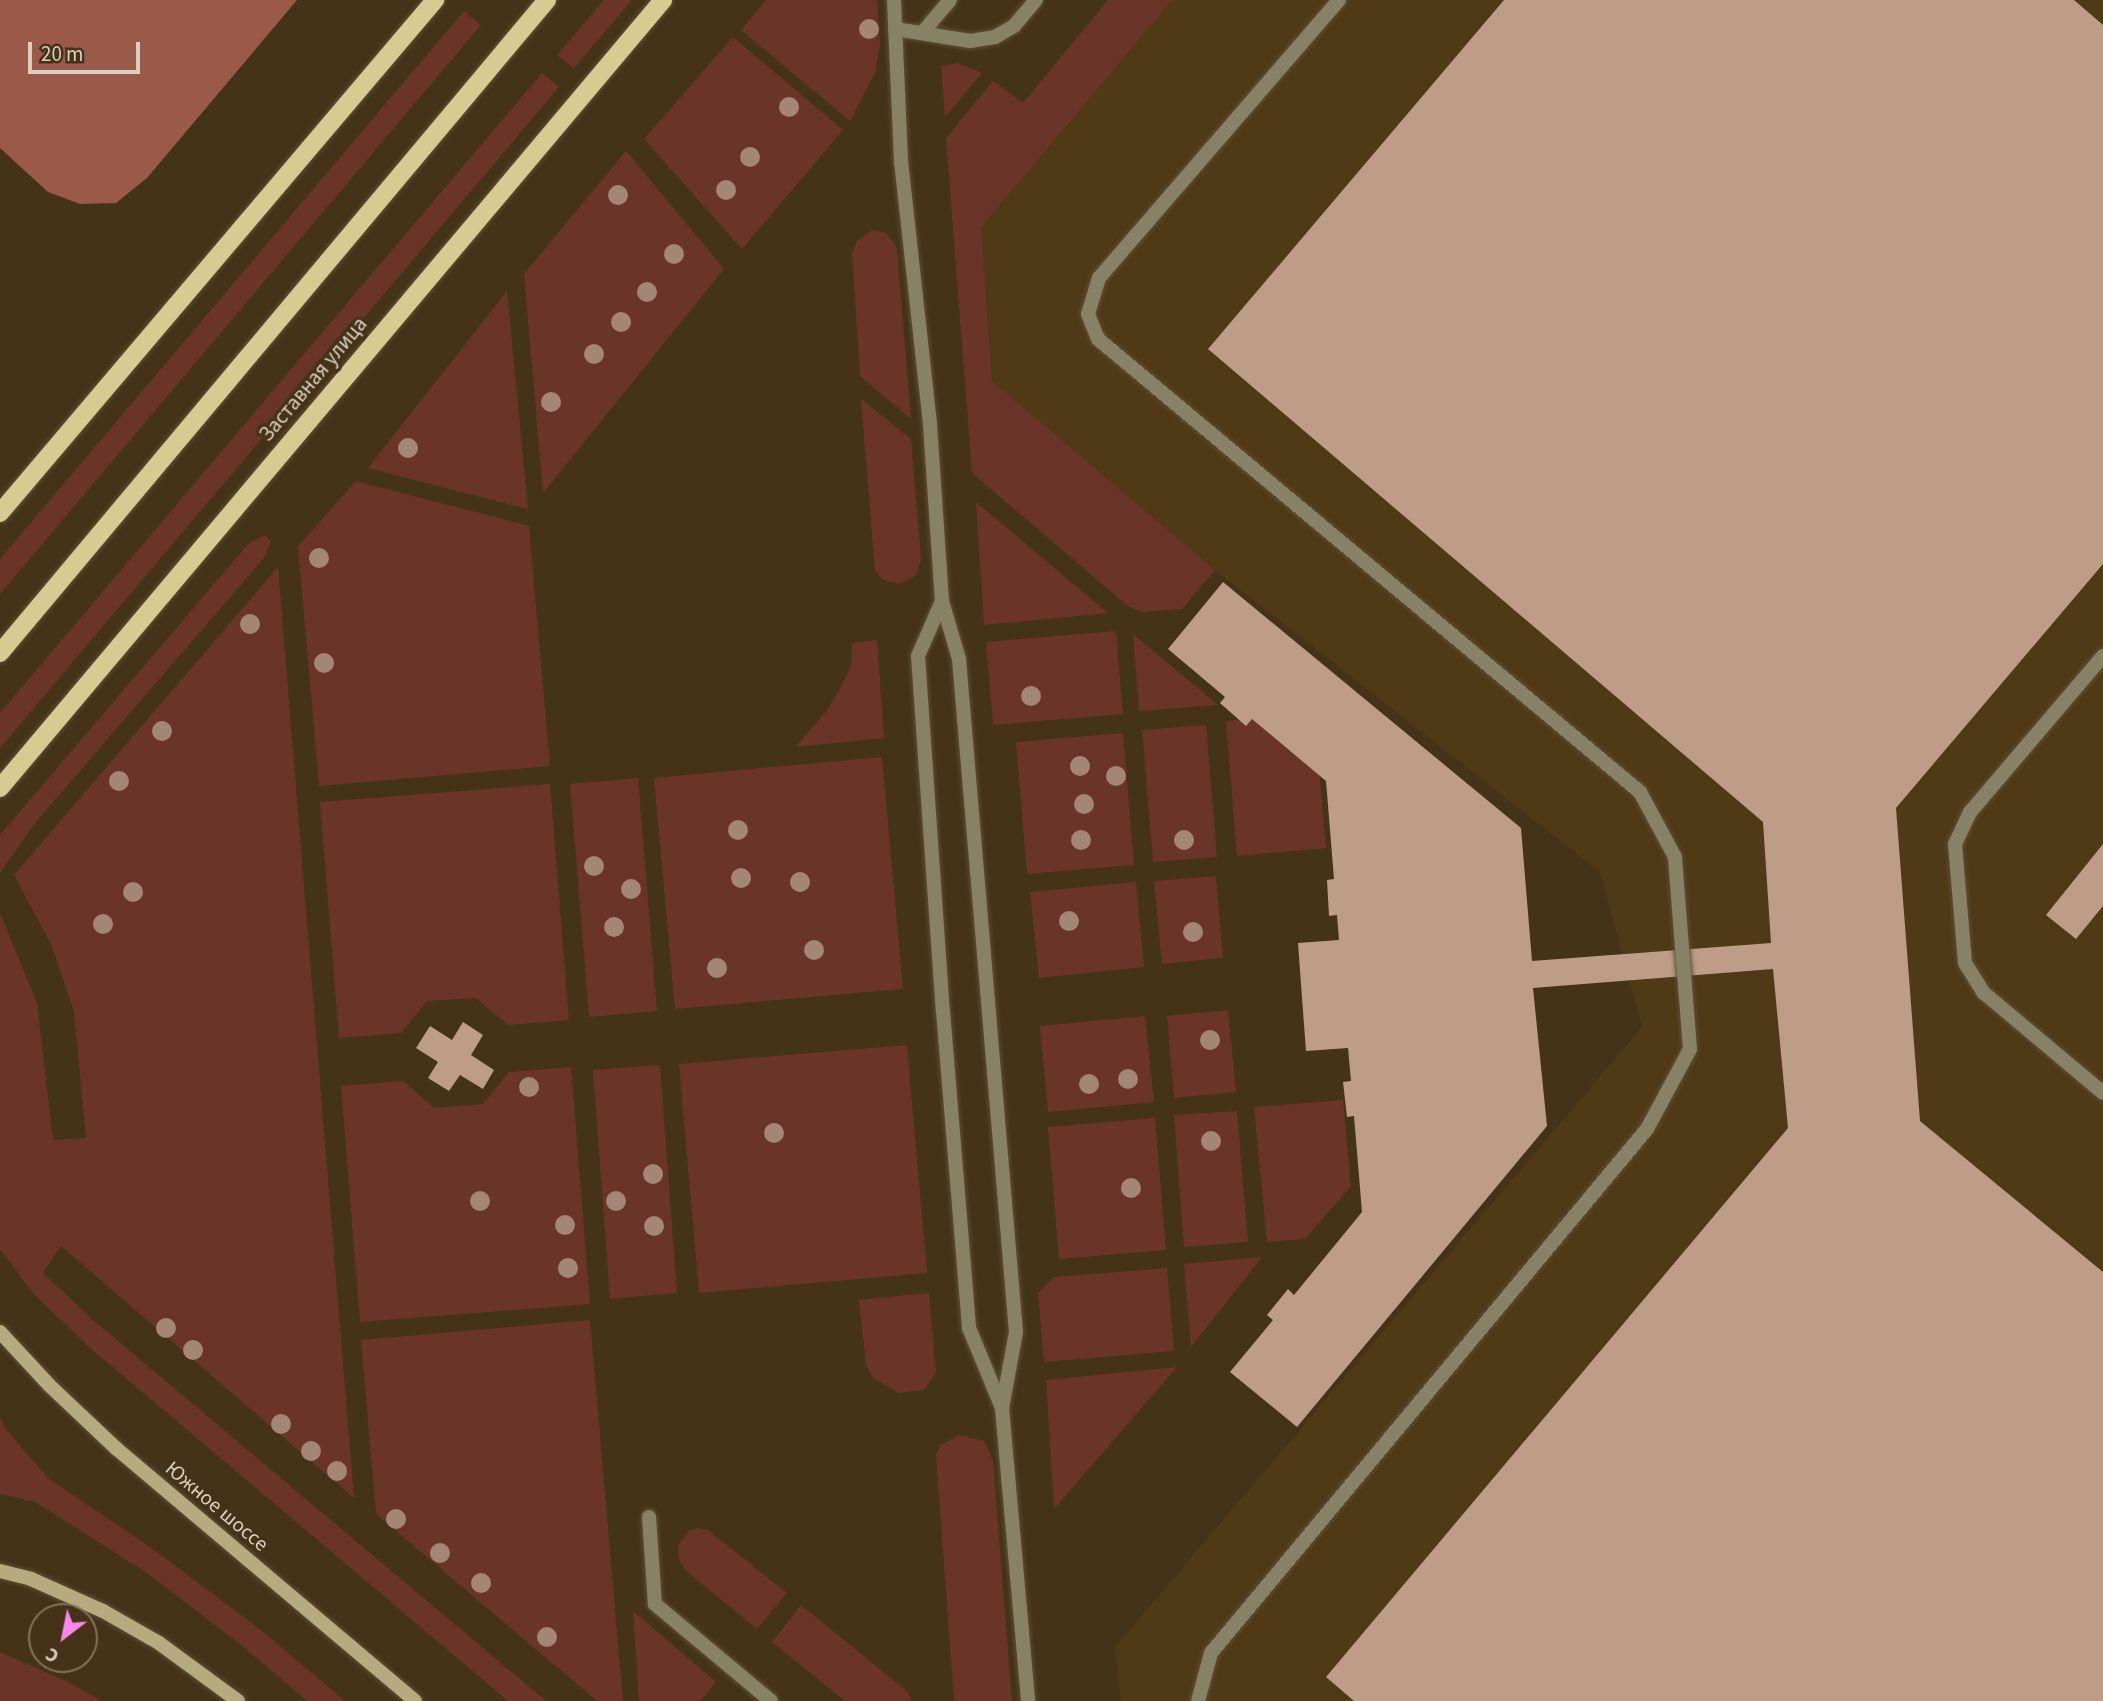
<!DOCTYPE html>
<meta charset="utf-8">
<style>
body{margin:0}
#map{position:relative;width:2103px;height:1701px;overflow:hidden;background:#443318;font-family:"Source Sans 3",sans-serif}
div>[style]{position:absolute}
.built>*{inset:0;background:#4f3917}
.green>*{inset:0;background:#6a3528}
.forest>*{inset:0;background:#9a5949}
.building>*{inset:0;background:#bd9d88}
.roads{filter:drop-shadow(0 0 2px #5f4f36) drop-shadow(0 0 2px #5f4f36)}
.service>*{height:14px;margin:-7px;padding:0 7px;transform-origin:7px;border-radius:7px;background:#878166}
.minor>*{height:14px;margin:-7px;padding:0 7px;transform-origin:7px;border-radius:7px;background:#878166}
.secondary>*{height:14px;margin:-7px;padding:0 7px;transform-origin:7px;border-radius:7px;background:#b5ab7f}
.primary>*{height:18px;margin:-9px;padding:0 9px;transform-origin:9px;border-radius:9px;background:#d8cb92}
.trees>*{width:20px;height:20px;margin:-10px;border-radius:50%;background:#a48674}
span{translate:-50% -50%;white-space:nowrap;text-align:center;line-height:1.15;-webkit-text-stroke:7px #443318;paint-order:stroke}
.street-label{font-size:21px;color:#dad0c0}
.north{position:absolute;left:28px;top:1603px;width:70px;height:70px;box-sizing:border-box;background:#443318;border:2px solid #80725b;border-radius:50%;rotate:212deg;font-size:19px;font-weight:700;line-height:28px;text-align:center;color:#dad0c0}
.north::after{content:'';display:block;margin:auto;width:24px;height:32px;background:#f987e8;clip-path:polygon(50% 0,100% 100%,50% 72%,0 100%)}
.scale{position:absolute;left:28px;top:42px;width:112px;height:32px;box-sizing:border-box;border:4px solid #dad0c0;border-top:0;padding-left:9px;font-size:21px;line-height:24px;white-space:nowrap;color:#dad0c0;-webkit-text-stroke:5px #443318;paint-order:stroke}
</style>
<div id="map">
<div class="built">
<i style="clip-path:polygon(1165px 0,2103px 0,2103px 1701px,1121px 1701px,1115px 1647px,1642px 1027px,1600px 872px,1215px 570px,992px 381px,980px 219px)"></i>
</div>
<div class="green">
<i style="clip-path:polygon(604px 0,632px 0,574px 68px,557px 55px)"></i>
<i style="clip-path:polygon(766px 0,877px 0,880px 44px,875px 73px,850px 121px,741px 30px)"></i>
<i style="clip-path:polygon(1108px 0,1172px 0,981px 227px,992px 381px,1215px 570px,1182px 609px,1142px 612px,1129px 607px,972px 473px,946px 138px,993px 81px,1023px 103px)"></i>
<i style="clip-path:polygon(464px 11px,481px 25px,0 594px,0 559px)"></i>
<i style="clip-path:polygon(733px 37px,843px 130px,742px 249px,644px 139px)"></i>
<i style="clip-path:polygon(958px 63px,982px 73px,945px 117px,941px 66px)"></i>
<i style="clip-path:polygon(542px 73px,559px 87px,0 748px,0 713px)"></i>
<i style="clip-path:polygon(626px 151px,724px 269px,543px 493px,524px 274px)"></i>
<i style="clip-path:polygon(872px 230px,886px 233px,897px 248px,911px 419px,860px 376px,852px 253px,857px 241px)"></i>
<i style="clip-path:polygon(507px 291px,528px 509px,368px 468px)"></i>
<i style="clip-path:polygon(861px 399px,911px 439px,921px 560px,916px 575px,899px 584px,884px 580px,875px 571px)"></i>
<i style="clip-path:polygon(356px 481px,529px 526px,550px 766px,319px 786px,298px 546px)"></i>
<i style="clip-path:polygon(976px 502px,1108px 613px,984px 625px)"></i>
<i style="clip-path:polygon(264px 535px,271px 541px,264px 558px,35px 823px,0 873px,0 835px,248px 544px)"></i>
<i style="clip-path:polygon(278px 567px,354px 1498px,61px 1246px,43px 1273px,93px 1320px,546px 1701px,508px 1701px,89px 1347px,33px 1293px,0 1249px,0 913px,37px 1003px,53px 1140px,86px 1138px,74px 1012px,51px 944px,14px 875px)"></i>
<i style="clip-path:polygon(1116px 631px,1123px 714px,993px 725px,986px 642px)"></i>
<i style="clip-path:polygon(1133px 634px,1218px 705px,1139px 711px)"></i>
<i style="clip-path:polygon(877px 640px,884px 738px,796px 747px,828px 709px,841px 687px,851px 666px,852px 643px)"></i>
<i style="clip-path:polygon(1264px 718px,1319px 768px,1326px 848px,1237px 856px,1226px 721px)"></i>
<i style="clip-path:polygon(1206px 725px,1217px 857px,1153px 862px,1142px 730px)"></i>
<i style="clip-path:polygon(1123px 733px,1134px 865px,1027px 874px,1016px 742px)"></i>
<i style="clip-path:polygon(882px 757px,903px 989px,675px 1009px,654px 778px)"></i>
<i style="clip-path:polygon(638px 778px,657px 1011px,589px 1017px,570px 784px)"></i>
<i style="clip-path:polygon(550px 784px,569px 1020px,508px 1025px,476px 998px,427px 1001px,401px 1033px,339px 1038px,320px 802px)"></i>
<i style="clip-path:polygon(1216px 876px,1223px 958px,1162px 964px,1154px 881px)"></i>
<i style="clip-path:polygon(1136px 882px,1144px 967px,1039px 978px,1030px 892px)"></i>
<i style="clip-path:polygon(1228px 1010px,1236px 1092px,1174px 1098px,1167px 1016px)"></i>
<i style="clip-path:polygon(1145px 1016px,1154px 1102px,1048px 1112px,1040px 1026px)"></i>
<i style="clip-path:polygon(907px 1045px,927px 1273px,699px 1293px,679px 1064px)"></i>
<i style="clip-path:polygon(660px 1065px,677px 1293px,610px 1299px,593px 1070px)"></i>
<i style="clip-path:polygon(571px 1067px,590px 1304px,360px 1322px,341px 1086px,403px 1081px,434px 1108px,483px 1104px,509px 1072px)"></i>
<i style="clip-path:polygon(1343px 1100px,1351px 1186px,1305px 1239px,1267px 1242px,1254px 1107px)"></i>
<i style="clip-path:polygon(1237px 1111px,1248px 1242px,1184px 1247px,1174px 1115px)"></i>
<i style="clip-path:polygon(1155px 1118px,1166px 1250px,1059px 1259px,1048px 1127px)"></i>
<i style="clip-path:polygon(1262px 1257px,1191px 1347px,1184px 1264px)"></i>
<i style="clip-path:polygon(1167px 1268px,1174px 1351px,1044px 1362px,1038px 1293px,1054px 1277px)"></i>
<i style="clip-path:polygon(929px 1293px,936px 1373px,924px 1390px,899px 1393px,873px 1378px,866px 1365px,859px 1300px)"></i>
<i style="clip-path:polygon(590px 1320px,623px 1701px,597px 1701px,376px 1514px,361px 1340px)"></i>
<i style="clip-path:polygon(1177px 1367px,1054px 1509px,1046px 1380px)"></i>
<i style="clip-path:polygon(0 1417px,5px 1428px,48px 1478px,157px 1552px,262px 1631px,345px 1701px,307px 1701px,245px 1648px,147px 1573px,35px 1502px,0 1494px)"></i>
<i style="clip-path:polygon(958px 1435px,984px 1441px,993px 1460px,1012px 1701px,954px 1701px,936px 1455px,941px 1445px)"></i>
<i style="clip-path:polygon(698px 1528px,708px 1530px,787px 1593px,757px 1629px,686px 1571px,679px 1560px,678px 1545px,690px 1530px)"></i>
<i style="clip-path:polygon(801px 1605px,908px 1692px,911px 1701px,845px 1701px,772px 1642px)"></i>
<i style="clip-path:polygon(633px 1611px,716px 1682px,700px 1701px,639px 1701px)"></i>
<i style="clip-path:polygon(0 1652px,66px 1681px,102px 1701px,0 1701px)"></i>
</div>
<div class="forest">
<i style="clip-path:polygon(0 0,297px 0,147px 178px,116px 203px,80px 204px,48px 192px,0 148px)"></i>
</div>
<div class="building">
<i style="clip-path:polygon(1504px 0,2074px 0,2103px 25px,2103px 564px,1896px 808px,1920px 1121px,2103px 1272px,2103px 1701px,1354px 1701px,1326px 1677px,1788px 1128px,1773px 969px,1533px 988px,1547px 1126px,1297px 1427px,1230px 1372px,1273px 1320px,1267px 1315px,1288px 1289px,1294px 1295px,1362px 1212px,1354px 1116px,1347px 1117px,1343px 1082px,1351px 1081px,1348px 1048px,1306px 1051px,1302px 998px,1298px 943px,1339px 940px,1337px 915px,1329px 916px,1327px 880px,1334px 879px,1326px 781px,1252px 719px,1246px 726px,1220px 703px,1225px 697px,1168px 649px,1223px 582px,1521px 828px,1532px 961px,1771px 943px,1763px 822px,1208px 349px)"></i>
<i style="clip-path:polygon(2103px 844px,2103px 906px,2076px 939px,2046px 915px)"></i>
<i style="clip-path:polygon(463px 1022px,483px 1035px,471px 1055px,494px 1070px,483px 1089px,460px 1075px,449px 1091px,428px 1078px,438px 1062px,416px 1048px,430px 1026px,452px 1040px)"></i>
</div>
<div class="roads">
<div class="service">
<i style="left:895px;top:29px;width:76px;rotate:9.1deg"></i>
<i style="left:970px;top:41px;width:25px;rotate:-9deg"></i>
<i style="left:995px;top:37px;width:22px;rotate:-30deg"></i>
<i style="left:1014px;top:26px;width:34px;rotate:-50deg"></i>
<i style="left:922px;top:33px;width:43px;rotate:-49.7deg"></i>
<i style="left:2103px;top:656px;width:205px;rotate:130.4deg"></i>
<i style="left:1970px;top:812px;width:35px;rotate:115deg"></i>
<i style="left:1955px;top:844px;width:119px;rotate:85.2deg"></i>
<i style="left:1965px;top:963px;width:36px;rotate:58deg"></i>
<i style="left:1984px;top:993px;width:155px;rotate:40deg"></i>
<i style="left:649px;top:1517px;width:87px;rotate:86.1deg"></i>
<i style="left:655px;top:1604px;width:151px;rotate:39.9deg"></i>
<i style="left:1198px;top:1701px;width:50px;rotate:-74.8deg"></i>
<i style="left:1211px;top:1653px;width:682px;rotate:-50.24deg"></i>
<i style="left:1647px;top:1129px;width:91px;rotate:-61.7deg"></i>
<i style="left:1690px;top:1049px;width:193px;rotate:-94.5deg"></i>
<i style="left:1675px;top:857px;width:74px;rotate:-118.3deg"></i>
<i style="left:1640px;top:792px;width:706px;rotate:-140.11deg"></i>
<i style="left:1098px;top:339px;width:27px;rotate:-112deg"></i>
<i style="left:1088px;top:314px;width:38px;rotate:-73deg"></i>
<i style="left:1099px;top:278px;width:367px;rotate:-49.2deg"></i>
</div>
<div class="minor">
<i style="left:894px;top:0;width:161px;rotate:87.5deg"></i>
<i style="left:901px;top:161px;width:266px;rotate:83.7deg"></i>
<i style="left:930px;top:425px;width:176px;rotate:86.1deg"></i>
<i style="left:942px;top:601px;width:60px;rotate:73.7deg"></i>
<i style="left:959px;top:659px;width:675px;rotate:85.16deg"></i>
<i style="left:1016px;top:1332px;width:77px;rotate:100.4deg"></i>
<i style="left:1002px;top:1408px;width:294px;rotate:84.9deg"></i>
<i style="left:942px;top:601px;width:60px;rotate:113.6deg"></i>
<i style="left:918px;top:656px;width:356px;rotate:86deg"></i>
<i style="left:943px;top:1011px;width:318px;rotate:85.3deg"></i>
<i style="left:969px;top:1328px;width:87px;rotate:67.6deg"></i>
</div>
<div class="secondary">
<i style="left:0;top:1332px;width:72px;rotate:47.2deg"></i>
<i style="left:49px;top:1385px;width:93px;rotate:43.3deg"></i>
<i style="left:117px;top:1449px;width:390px;rotate:40.2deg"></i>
<i style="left:0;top:1571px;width:32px;rotate:14deg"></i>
<i style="left:31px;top:1579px;width:79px;rotate:24deg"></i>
<i style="left:103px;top:1611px;width:64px;rotate:29.7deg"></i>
<i style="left:159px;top:1643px;width:98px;rotate:36.3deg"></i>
</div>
<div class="primary">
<i style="left:0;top:513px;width:673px;rotate:-49.7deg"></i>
<i style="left:0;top:653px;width:852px;rotate:-50.05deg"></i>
<i style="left:0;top:788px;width:1030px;rotate:-49.92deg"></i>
</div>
</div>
<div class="trees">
<i style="left:869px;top:29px"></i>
<i style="left:789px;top:107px"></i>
<i style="left:750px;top:157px"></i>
<i style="left:726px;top:190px"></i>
<i style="left:618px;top:195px"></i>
<i style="left:674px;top:254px"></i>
<i style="left:647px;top:292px"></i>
<i style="left:621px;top:322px"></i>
<i style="left:594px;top:354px"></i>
<i style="left:551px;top:402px"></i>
<i style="left:408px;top:448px"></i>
<i style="left:319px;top:558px"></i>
<i style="left:250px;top:624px"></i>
<i style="left:324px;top:663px"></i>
<i style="left:1031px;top:696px"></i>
<i style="left:162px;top:731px"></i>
<i style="left:1080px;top:766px"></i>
<i style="left:1116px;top:776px"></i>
<i style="left:119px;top:781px"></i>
<i style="left:1084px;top:804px"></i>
<i style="left:738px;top:830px"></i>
<i style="left:1081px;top:840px"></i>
<i style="left:1184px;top:840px"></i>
<i style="left:594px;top:866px"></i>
<i style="left:741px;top:878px"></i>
<i style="left:800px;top:882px"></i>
<i style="left:631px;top:889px"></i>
<i style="left:133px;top:892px"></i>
<i style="left:1069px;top:921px"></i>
<i style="left:103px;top:924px"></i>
<i style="left:614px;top:927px"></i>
<i style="left:1193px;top:932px"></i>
<i style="left:814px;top:950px"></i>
<i style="left:717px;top:968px"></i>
<i style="left:1210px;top:1040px"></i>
<i style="left:1128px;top:1079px"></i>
<i style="left:1089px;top:1084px"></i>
<i style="left:529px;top:1087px"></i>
<i style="left:774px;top:1133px"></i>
<i style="left:1211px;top:1141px"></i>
<i style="left:653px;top:1174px"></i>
<i style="left:1131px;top:1188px"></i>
<i style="left:480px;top:1201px"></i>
<i style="left:616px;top:1201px"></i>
<i style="left:565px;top:1225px"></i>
<i style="left:654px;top:1226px"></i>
<i style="left:568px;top:1268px"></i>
<i style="left:166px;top:1328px"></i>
<i style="left:193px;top:1350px"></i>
<i style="left:281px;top:1424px"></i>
<i style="left:311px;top:1451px"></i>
<i style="left:337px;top:1471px"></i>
<i style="left:396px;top:1519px"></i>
<i style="left:440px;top:1553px"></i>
<i style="left:481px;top:1583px"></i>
<i style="left:547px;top:1637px"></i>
</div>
<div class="street-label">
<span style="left:313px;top:379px;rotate:-50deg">Заставная улица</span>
<span style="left:217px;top:1506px;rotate:40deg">Южное шоссе</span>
</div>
<div class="north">С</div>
<div class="scale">20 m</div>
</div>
